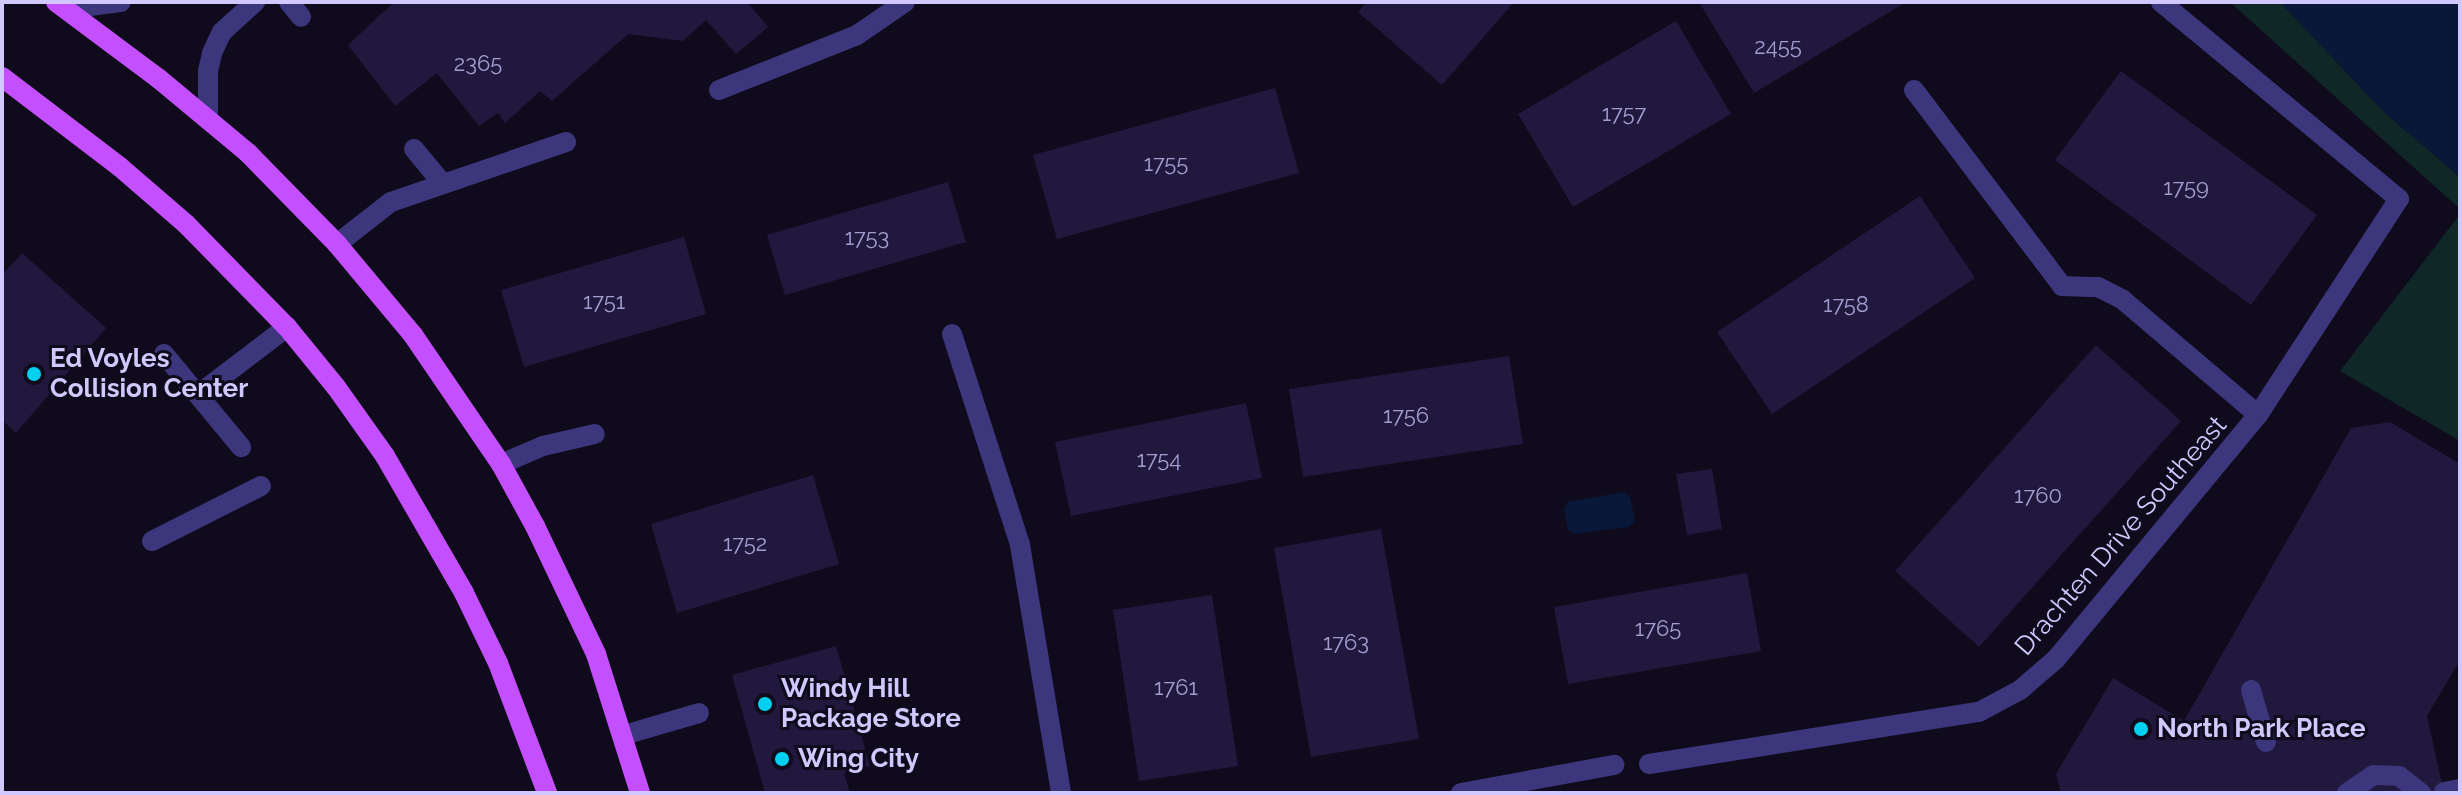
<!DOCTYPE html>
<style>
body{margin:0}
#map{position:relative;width:2462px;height:795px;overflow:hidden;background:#0f0b1d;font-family:Raleway,sans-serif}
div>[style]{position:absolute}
.green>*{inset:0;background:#0f2727}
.water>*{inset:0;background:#091839}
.building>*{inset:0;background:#21183e}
.minor>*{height:20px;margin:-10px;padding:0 10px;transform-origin:10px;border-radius:10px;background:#3c367c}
.major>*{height:20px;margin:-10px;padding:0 10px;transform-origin:10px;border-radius:10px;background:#c44ffe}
.dots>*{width:22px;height:22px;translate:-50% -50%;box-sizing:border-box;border:4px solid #0f0b1d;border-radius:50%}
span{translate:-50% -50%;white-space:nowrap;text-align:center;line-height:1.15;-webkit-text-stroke:6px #0f0b1d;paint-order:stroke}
.number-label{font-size:22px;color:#a49ccf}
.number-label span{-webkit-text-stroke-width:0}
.poi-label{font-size:26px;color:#d0c8ff;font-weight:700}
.left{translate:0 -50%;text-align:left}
.street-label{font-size:26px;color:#d0c8ff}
.frame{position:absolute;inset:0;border:4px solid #d0c8ff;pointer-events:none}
</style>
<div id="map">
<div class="green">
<i style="clip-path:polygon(2230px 2px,2280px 2px,2384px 112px,2460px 177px,2460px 209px)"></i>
<i style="clip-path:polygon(2460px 214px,2460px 441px,2340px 371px)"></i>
</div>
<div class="water">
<i style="clip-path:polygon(2280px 2px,2460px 2px,2460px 177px,2384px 112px)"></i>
<i style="clip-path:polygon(1624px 492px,1630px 497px,1635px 520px,1629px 527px,1573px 534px,1568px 530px,1564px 509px,1568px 502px)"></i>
</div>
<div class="building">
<i style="clip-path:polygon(394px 2px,747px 2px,768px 27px,736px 54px,706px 20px,683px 41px,628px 34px,552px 101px,540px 91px,505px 123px,498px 113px,479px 126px,437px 73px,395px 106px,348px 45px)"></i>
<i style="clip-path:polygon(1367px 2px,1514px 2px,1442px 85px,1358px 12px)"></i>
<i style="clip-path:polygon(1699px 2px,1906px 2px,1754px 93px)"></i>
<i style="clip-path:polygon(1676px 21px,1731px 114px,1573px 207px,1518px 114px)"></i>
<i style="clip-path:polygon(2121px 71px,2317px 215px,2251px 305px,2055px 160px)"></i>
<i style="clip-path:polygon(1275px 88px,1299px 173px,1057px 239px,1033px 155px)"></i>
<i style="clip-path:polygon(948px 182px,966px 242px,785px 295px,767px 235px)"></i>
<i style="clip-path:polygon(1920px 196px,1975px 278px,1772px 414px,1717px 332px)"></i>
<i style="clip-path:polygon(684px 237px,706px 314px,524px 367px,501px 290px)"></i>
<i style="clip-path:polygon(22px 253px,106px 328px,16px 433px,2px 420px,2px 275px)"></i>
<i style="clip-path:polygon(2096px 345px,2181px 421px,1979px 647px,1895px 571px)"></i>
<i style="clip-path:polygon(1509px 356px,1523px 444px,1303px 477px,1289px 389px)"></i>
<i style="clip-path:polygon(1246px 403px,1262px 478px,1071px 516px,1055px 442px)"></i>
<i style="clip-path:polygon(2390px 422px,2460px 464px,2460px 660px,2427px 716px,2444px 793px,2061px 793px,2056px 774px,2113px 678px,2184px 721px,2351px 428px)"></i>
<i style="clip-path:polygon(1712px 469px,1722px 529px,1687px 535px,1676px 474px)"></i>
<i style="clip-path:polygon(813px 475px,839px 564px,677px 613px,651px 524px)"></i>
<i style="clip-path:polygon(1381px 529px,1419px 739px,1311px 757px,1274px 548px)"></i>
<i style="clip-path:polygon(1747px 573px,1761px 651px,1568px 684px,1554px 607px)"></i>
<i style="clip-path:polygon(1212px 595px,1238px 766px,1139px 781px,1113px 610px)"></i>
<i style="clip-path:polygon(836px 646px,870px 766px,844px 773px,850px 793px,765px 793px,732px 675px)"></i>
</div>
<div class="minor">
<i style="left:289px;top:2px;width:19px;rotate:51deg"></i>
<i style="left:66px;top:9px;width:55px;rotate:-7.3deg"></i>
<i style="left:719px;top:90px;width:149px;rotate:-21.7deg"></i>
<i style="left:857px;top:35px;width:58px;rotate:-34.5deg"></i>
<i style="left:1914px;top:90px;width:246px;rotate:52.9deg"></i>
<i style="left:2062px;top:286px;width:36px;rotate:2deg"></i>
<i style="left:2098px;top:287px;width:28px;rotate:27deg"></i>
<i style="left:2123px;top:300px;width:177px;rotate:40.4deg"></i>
<i style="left:208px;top:117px;width:46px;rotate:-90deg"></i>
<i style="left:208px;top:71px;width:18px;rotate:-77deg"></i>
<i style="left:212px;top:53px;width:23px;rotate:-65deg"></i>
<i style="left:222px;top:32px;width:45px;rotate:-42.3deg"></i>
<i style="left:414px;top:149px;width:45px;rotate:50.4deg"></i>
<i style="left:337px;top:244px;width:68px;rotate:-37.9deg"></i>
<i style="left:391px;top:202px;width:185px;rotate:-18.9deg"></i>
<i style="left:952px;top:334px;width:222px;rotate:72.1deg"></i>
<i style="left:1020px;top:545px;width:251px;rotate:80.6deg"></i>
<i style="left:164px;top:354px;width:121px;rotate:50.4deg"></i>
<i style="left:199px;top:394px;width:111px;rotate:-37.3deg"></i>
<i style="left:501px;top:464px;width:46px;rotate:-23.2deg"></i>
<i style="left:543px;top:446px;width:53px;rotate:-13deg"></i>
<i style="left:152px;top:541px;width:122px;rotate:-26.8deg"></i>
<i style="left:2251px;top:690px;width:54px;rotate:73.9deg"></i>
<i style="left:624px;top:735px;width:78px;rotate:-16.3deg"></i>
<i style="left:1649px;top:764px;width:334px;rotate:-9deg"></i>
<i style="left:1979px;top:712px;width:47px;rotate:-28.2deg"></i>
<i style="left:2020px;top:690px;width:48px;rotate:-40.7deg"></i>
<i style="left:2056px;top:659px;width:317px;rotate:-50.4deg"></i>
<i style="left:2258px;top:415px;width:258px;rotate:-56.9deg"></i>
<i style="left:2399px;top:199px;width:309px;rotate:-140.4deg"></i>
<i style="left:2444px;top:792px;width:16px;rotate:-11deg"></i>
<i style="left:1461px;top:793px;width:156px;rotate:-10.4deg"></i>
<i style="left:2347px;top:793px;width:32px;rotate:-34deg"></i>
<i style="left:2374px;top:775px;width:25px;rotate:2deg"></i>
<i style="left:2399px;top:776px;width:28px;rotate:38deg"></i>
</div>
<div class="major">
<i style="left:56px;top:2px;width:127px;rotate:36.7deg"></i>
<i style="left:158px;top:78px;width:117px;rotate:39.8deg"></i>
<i style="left:248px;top:153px;width:127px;rotate:45.6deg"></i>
<i style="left:337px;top:244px;width:119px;rotate:50.1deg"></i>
<i style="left:413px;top:335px;width:156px;rotate:55.7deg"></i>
<i style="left:501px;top:464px;width:71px;rotate:61.3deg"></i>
<i style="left:535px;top:526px;width:142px;rotate:64.5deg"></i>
<i style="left:596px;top:654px;width:146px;rotate:72.4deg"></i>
<i style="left:2px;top:77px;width:148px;rotate:37.3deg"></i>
<i style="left:120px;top:167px;width:87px;rotate:40.8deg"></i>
<i style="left:186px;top:224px;width:144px;rotate:45.6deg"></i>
<i style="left:287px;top:327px;width:77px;rotate:50.8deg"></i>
<i style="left:336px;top:387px;width:85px;rotate:54.6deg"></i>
<i style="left:385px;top:456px;width:158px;rotate:60deg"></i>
<i style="left:464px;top:593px;width:78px;rotate:64.1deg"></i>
<i style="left:498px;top:663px;width:139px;rotate:69.3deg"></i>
</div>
<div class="dots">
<i style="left:34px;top:374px;background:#01d0f1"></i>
<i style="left:765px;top:704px;background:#01d0f1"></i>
<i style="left:2141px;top:729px;background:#01d0f1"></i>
<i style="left:782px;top:759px;background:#01d0f1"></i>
</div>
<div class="number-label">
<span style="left:1778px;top:47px">2455</span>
<span style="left:478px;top:64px">2365</span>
<span style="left:1624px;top:114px">1757</span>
<span style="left:1166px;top:164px">1755</span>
<span style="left:2186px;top:188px">1759</span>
<span style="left:867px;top:238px">1753</span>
<span style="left:604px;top:302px">1751</span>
<span style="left:1846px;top:305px">1758</span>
<span style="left:1406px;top:416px">1756</span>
<span style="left:1159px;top:460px">1754</span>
<span style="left:2038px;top:496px">1760</span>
<span style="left:745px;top:544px">1752</span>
<span style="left:1658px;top:629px">1765</span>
<span style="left:1346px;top:643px">1763</span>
<span style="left:1176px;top:688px">1761</span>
</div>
<div class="poi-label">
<span class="left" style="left:50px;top:374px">Ed Voyles<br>Collision Center</span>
<span class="left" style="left:781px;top:704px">Windy Hill<br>Package Store</span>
<span class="left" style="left:2157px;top:729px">North Park Place</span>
<span class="left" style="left:798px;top:759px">Wing City</span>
</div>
<div class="street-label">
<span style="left:2121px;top:536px;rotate:-49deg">Drachten Drive Southeast</span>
</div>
<div class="frame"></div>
</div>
